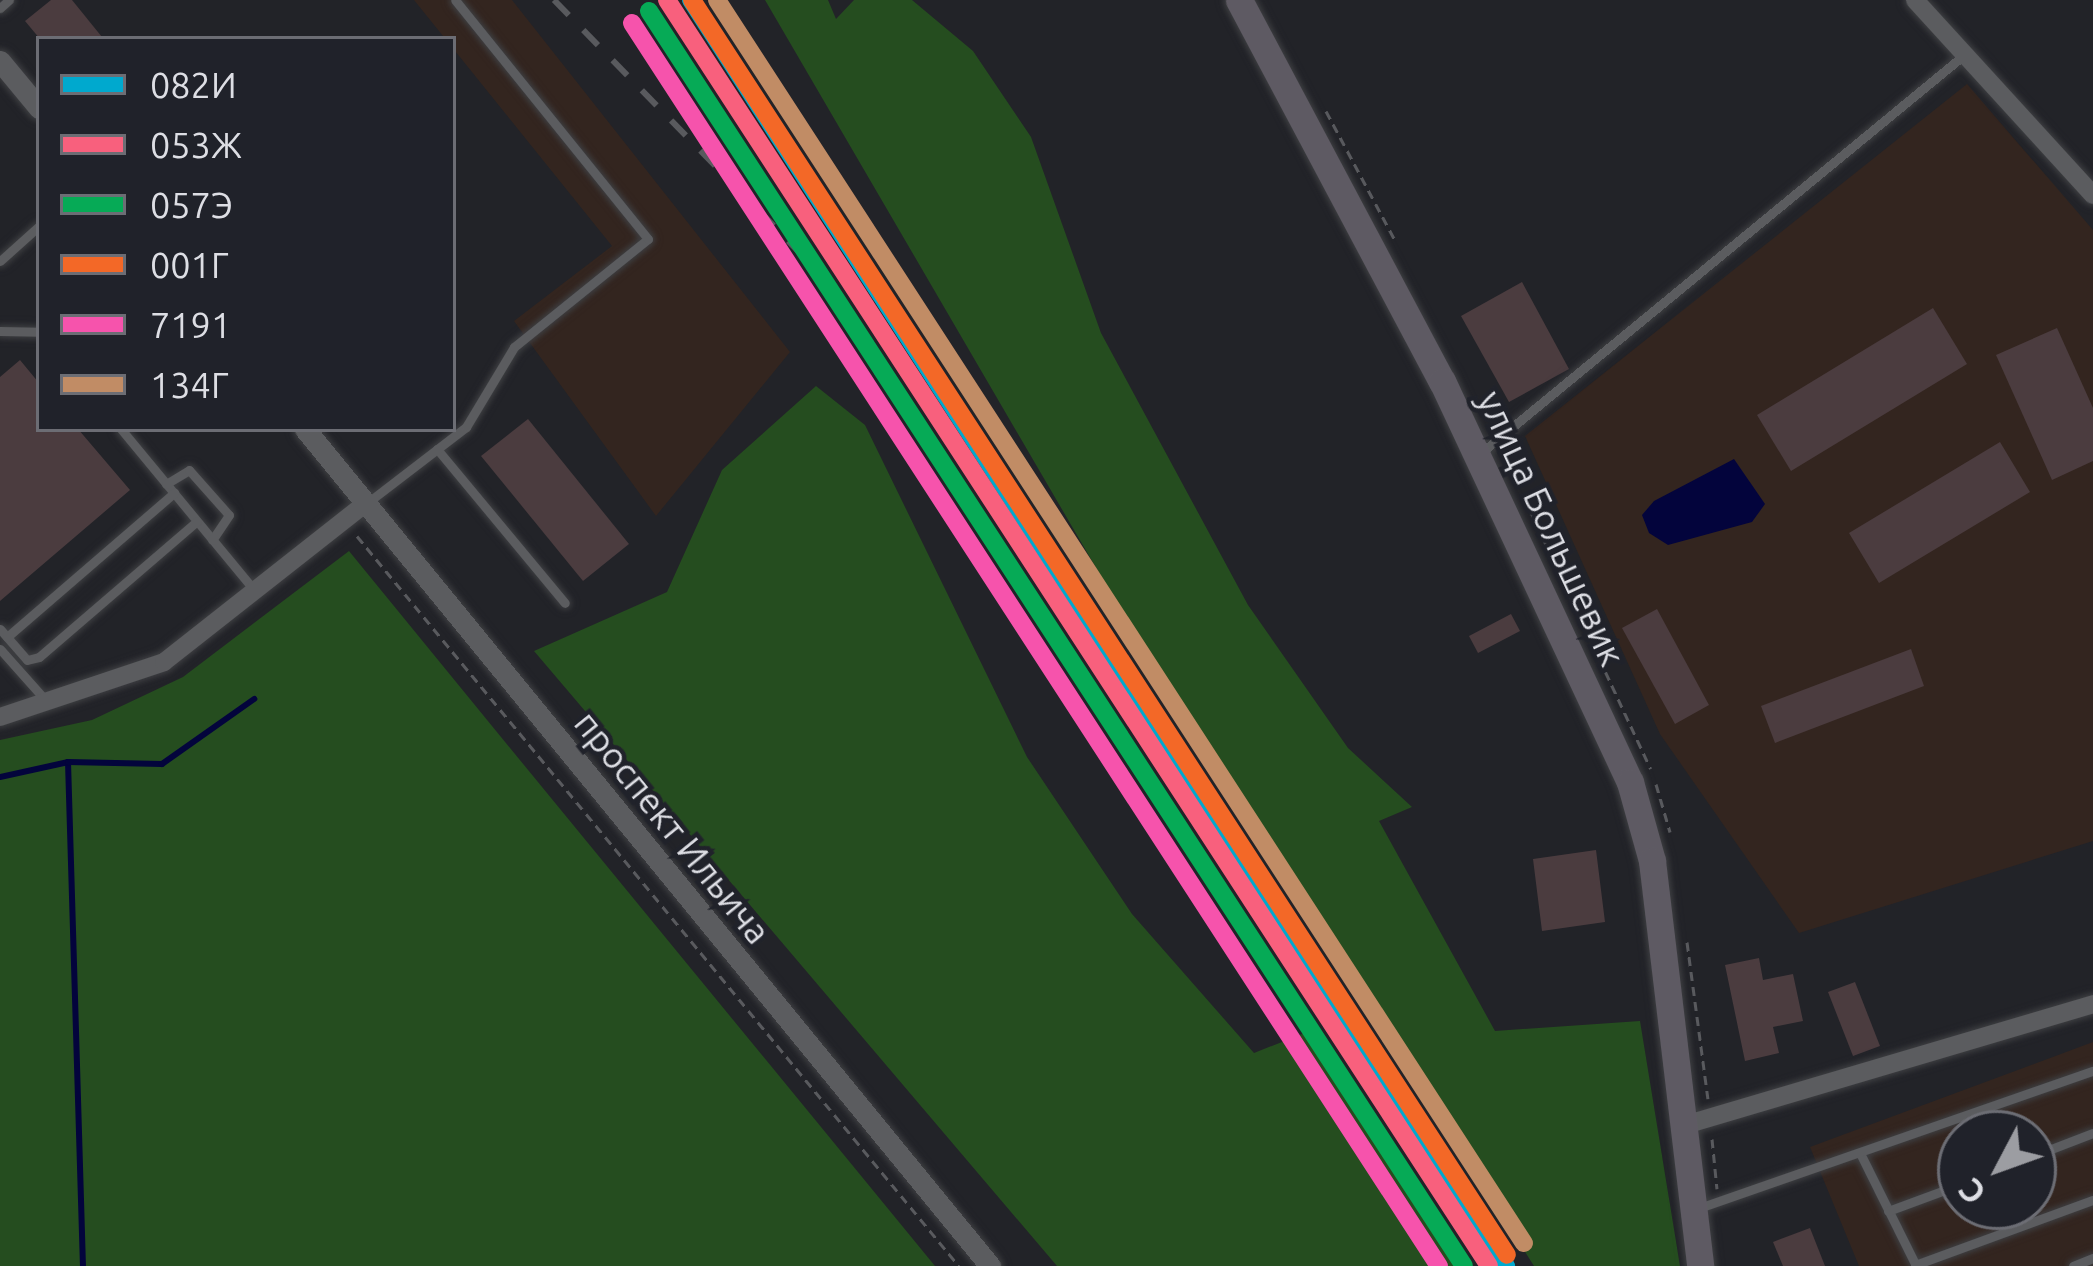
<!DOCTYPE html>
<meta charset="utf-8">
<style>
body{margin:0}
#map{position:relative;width:2093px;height:1266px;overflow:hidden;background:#222328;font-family:Ubuntu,sans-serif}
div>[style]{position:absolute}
.industrial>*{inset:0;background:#33251f}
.green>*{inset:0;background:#254d1f}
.water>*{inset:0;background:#03043c}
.stream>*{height:6px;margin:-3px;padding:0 3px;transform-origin:3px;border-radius:3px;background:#03043c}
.building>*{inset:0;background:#4b3c3f}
.path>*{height:3px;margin-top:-1.5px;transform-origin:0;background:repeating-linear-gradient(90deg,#595a5e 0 9px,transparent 0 15px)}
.roads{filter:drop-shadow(0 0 3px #3e3f42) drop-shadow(0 0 3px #3e3f42)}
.service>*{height:9px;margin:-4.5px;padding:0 4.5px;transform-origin:4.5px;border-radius:4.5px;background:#5b5c5f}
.minor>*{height:18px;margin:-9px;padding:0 9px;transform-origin:9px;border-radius:9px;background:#5b5c5f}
.tertiary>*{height:21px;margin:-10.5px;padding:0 10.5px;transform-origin:10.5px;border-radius:10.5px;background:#5b5c5f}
.primary>*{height:27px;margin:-13.5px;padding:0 13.5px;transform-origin:13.5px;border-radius:13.5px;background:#5e5a63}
.rail>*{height:6px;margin-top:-3px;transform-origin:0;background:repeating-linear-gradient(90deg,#595a5e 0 21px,transparent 0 42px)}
.rail-1>*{height:18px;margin:-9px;padding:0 9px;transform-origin:9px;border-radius:9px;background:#00a9ce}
.rail-2>*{height:18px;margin:-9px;padding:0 9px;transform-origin:9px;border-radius:9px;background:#f8607d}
.rail-3>*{height:18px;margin:-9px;padding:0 9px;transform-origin:9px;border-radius:9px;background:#06aa56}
.rail-4>*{height:18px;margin:-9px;padding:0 9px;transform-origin:9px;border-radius:9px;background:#f36827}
.rail-5>*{height:18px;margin:-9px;padding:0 9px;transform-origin:9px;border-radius:9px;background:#f653ac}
.rail-6>*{height:18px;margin:-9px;padding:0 9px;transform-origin:9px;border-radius:9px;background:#c18c65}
span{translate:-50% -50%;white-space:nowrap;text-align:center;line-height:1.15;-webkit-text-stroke:9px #20222a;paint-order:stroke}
.street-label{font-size:36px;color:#dddee4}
.legend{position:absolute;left:36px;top:36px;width:420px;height:396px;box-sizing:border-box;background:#20222a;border:3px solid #6c6d74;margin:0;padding:15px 21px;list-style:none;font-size:36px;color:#dddee4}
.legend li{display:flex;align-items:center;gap:24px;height:60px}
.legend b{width:60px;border:3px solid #6c6d74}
.north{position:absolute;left:1937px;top:1110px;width:120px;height:120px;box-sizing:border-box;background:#20222a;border:3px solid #6c6d74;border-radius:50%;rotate:229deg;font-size:33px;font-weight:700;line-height:48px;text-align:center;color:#dddee4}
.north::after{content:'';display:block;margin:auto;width:42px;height:54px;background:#9c9da2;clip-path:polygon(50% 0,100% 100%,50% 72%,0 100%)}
</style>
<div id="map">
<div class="industrial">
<i style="clip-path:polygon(414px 0,512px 0,790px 352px,656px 516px,514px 321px,612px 246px)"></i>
<i style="clip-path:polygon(1967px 84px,2093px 230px,2093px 841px,1799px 933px,1660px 734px,1525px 436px)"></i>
<i style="clip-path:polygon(evenodd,2093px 1042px,2093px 1266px,1859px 1266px,1810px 1147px,2093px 1042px,1961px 1134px,2033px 1134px,2033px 1206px,1961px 1206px,1961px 1134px)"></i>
</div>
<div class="green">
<i style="clip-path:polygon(765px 0,828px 0,836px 19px,854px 0,912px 0,973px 51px,1031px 137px,1101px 333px,1248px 605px,1348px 748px,1412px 807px,1379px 821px,1495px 1031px,1640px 1021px,1680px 1266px,1534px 1266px,1123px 614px)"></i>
<i style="clip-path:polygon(816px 386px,865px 425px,1027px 757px,1132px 914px,1254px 1053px,1312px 1030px,1337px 1055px,1471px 1266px,1057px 1266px,534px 651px,667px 592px,722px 470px)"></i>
<i style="clip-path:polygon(349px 551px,492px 726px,935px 1266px,0 1266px,0 740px,92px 720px,183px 677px)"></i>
</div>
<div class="water">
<i style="clip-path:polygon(1734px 459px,1765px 504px,1752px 522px,1668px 545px,1649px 533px,1642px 515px,1654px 501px)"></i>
</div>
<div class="stream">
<i style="left:68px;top:762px;width:504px;rotate:88.3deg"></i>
<i style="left:0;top:777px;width:70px;rotate:-12.4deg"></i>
<i style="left:68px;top:762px;width:94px;rotate:1.2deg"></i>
<i style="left:162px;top:764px;width:113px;rotate:-35.2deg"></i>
</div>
<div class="building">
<i style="clip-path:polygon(51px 0,72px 0,102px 37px,40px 39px,25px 21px)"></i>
<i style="clip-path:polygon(1522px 282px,1569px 369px,1509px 402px,1461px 316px)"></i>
<i style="clip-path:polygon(1933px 308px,1967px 364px,1791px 471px,1757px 415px)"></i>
<i style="clip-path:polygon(2057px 328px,2093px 408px,2093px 461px,2052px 480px,1996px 355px)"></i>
<i style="clip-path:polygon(20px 360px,39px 383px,39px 429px,78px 429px,130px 490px,0 601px,0 377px)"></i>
<i style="clip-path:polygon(528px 419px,629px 544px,583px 581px,481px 456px)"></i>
<i style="clip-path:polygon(2000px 442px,2030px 492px,1879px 583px,1849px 533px)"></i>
<i style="clip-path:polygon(1657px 609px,1709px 705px,1675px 724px,1622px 628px)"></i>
<i style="clip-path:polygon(1511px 614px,1520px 631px,1478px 653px,1469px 636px)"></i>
<i style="clip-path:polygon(1911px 649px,1924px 686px,1775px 743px,1761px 706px)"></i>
<i style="clip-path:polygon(1596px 850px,1605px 922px,1542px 931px,1533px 859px)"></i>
<i style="clip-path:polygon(1759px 958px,1763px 980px,1793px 974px,1803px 1021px,1773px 1027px,1779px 1053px,1745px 1061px,1725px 965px)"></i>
<i style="clip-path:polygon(1855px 982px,1880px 1046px,1853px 1056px,1828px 992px)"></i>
<i style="clip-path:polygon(1810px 1228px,1825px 1266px,1783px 1266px,1773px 1242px)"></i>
</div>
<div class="path">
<i style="left:1326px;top:111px;width:146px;rotate:61.9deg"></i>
<i style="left:1523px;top:495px;width:302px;rotate:65deg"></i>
<i style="left:357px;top:536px;width:946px;rotate:50.49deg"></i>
<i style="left:1656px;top:784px;width:50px;rotate:73.7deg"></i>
<i style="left:1687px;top:942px;width:158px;rotate:82.4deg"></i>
<i style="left:1712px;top:1139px;width:50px;rotate:84.3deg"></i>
</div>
<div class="roads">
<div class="service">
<i style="left:0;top:8px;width:12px;rotate:-42deg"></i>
<i style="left:0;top:261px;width:52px;rotate:-41.9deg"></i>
<i style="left:0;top:331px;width:39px;rotate:1deg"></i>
<i style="left:121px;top:429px;width:210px;rotate:50.4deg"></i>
<i style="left:437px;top:449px;width:200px;rotate:50.3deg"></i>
<i style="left:1482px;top:452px;width:624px;rotate:-39.48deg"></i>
<i style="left:166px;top:484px;width:27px;rotate:-31deg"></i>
<i style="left:189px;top:470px;width:60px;rotate:48.4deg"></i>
<i style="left:229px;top:515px;width:30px;rotate:124deg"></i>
<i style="left:367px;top:503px;width:125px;rotate:-37.5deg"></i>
<i style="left:466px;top:427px;width:93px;rotate:-59deg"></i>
<i style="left:514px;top:347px;width:172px;rotate:-38.9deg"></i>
<i style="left:648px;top:239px;width:307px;rotate:-128.9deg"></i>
<i style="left:0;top:629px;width:41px;rotate:48.9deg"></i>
<i style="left:27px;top:660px;width:12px;rotate:-14deg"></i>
<i style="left:39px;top:657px;width:208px;rotate:-40.7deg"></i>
<i style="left:7px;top:637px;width:221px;rotate:-40.8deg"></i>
<i style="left:0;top:649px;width:71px;rotate:48.4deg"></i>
<i style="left:1861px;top:1155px;width:124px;rotate:63.6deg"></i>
<i style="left:2033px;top:1156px;width:64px;rotate:-21deg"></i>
<i style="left:1699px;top:1208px;width:417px;rotate:-19.2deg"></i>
<i style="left:1888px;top:1211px;width:78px;rotate:-20.3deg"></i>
<i style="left:1915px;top:1265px;width:189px;rotate:-20.1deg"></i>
<i style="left:2073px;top:1266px;width:22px;rotate:-22deg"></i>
</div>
<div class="minor">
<i style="left:1915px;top:0;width:264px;rotate:47.6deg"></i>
<i style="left:0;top:717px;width:173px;rotate:-18.5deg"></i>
<i style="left:164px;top:662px;width:256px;rotate:-38.2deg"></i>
<i style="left:1685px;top:1125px;width:426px;rotate:-16.5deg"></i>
</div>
<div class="tertiary">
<i style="left:0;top:61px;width:61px;rotate:50.3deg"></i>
<i style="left:305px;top:429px;width:1082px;rotate:50.7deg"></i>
</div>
<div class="primary">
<i style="left:1239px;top:0;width:432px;rotate:62deg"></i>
<i style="left:1442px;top:381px;width:443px;rotate:64.9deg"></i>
<i style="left:1630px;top:782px;width:82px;rotate:74.4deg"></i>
<i style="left:1652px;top:861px;width:408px;rotate:83.2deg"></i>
</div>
</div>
<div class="rail">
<i style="left:554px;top:0;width:405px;rotate:45.8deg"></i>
</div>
<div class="rail-1">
<i style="left:691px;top:0;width:1506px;rotate:57.23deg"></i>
</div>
<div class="rail-2">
<i style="left:667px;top:0;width:1509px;rotate:57deg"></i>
</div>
<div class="rail-3">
<i style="left:649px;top:11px;width:1496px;rotate:57deg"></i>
</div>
<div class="rail-4">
<i style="left:692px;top:0;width:1496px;rotate:57deg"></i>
</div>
<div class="rail-5">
<i style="left:632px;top:23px;width:1482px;rotate:57.01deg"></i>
</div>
<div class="rail-6">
<i style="left:717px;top:0;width:1482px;rotate:57.01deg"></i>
</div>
<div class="street-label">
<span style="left:1552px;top:528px;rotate:65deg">улица Большевик</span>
<span style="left:673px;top:827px;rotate:51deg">проспект Ильича</span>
</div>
<ul class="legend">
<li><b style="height:15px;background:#00a9ce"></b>082И</li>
<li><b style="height:15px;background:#f8607d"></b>053Ж</li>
<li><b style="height:15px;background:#06aa56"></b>057Э</li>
<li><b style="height:15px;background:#f36827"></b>001Г</li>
<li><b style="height:15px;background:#f653ac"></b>7191</li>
<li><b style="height:15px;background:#c18c65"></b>134Г</li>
</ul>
<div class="north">С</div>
</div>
